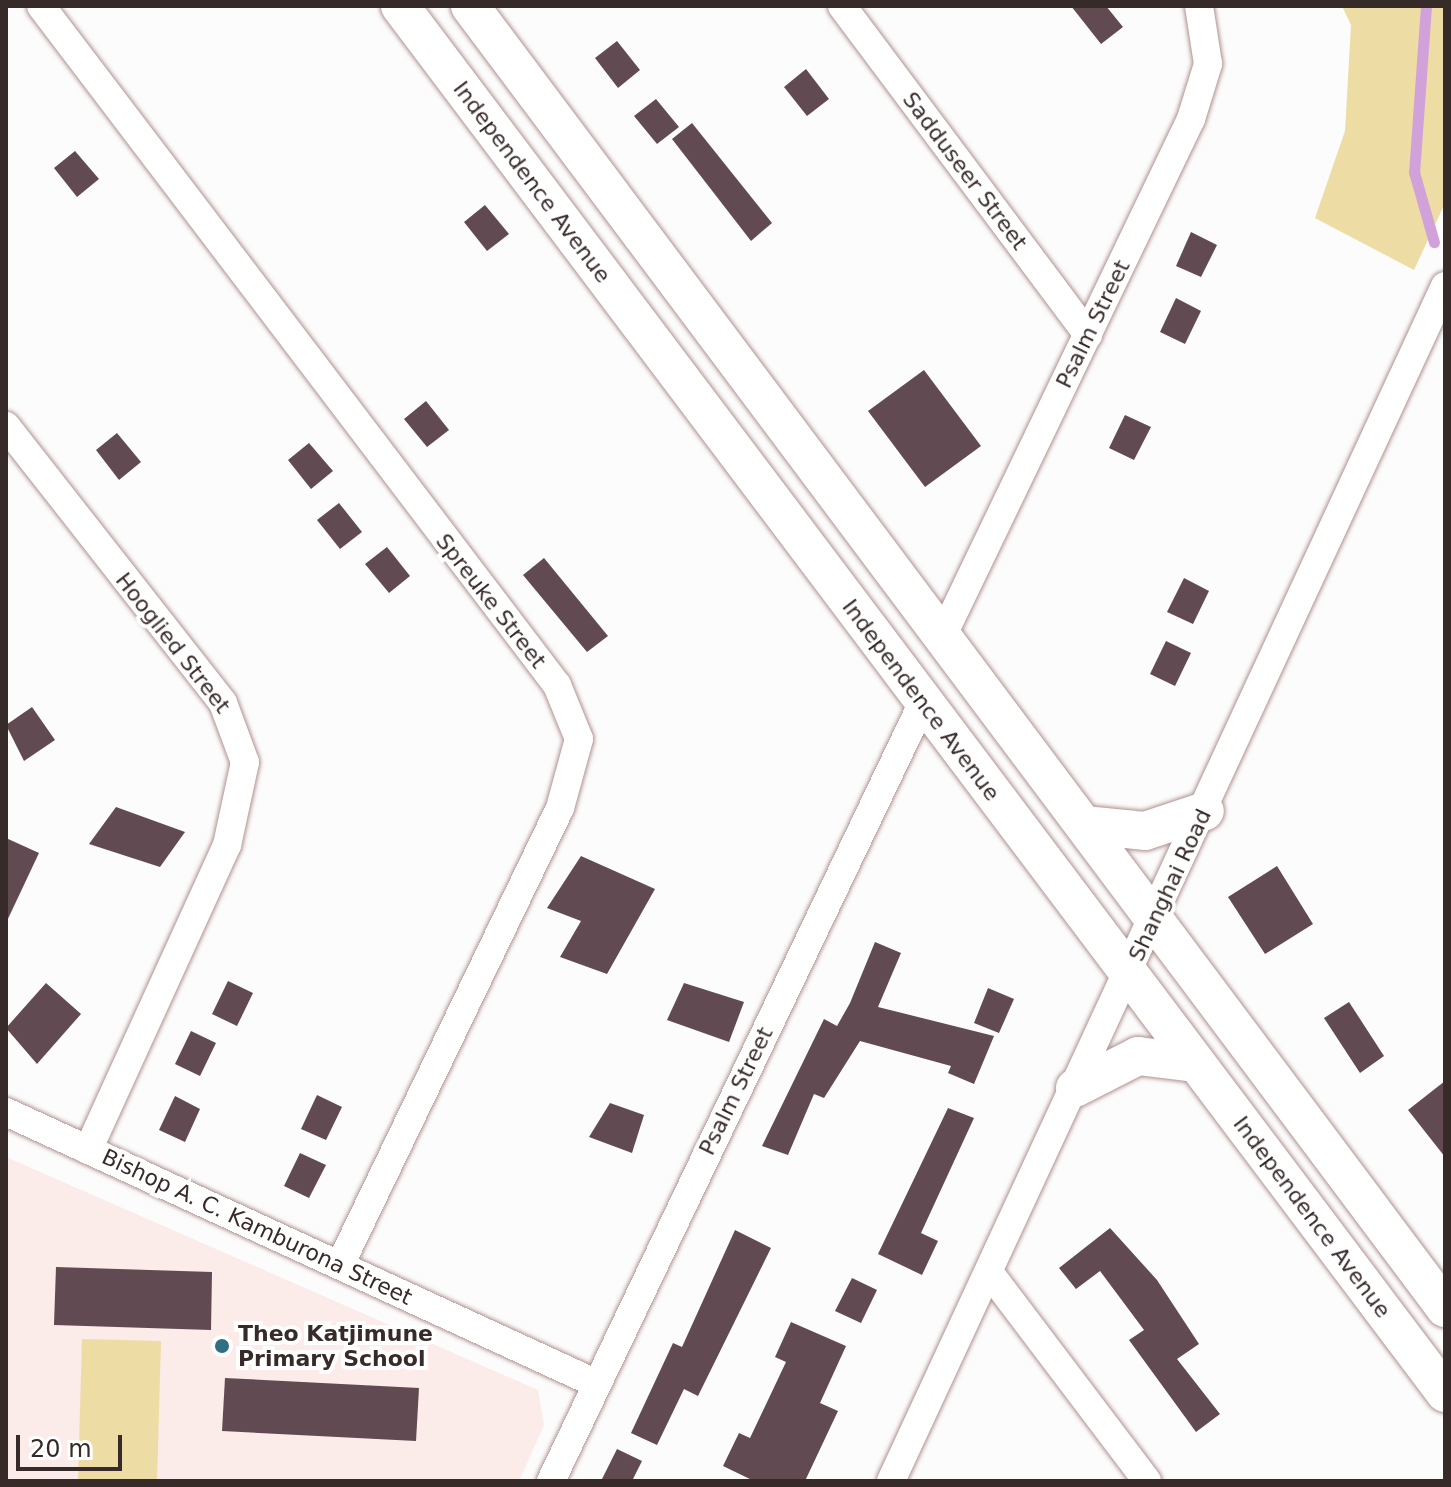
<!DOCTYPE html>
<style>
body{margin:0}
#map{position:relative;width:1451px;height:1487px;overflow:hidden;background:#fcfcfc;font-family:"DejaVu Sans",sans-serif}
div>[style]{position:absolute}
.built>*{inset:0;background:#fbebe9}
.green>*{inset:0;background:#eddca3}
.stream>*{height:11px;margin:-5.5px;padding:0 5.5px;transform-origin:5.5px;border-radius:5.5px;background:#d1a2d9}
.building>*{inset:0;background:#624a53}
.roads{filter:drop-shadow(0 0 2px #af928e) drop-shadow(0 0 2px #af928e)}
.minor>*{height:28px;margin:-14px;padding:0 14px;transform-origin:14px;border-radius:14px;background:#fff}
.secondary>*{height:38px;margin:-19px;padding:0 19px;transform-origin:19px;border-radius:19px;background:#fff}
.dots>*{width:22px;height:22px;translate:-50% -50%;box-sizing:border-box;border:4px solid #fff;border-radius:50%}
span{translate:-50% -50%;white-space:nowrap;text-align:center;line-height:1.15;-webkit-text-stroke:8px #fff;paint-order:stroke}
.street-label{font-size:22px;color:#372b2a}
.poi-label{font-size:22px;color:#372b2a;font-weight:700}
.left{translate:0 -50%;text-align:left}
.frame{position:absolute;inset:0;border:8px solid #372b2a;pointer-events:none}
.scale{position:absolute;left:16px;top:1435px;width:106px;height:36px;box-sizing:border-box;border:4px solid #372b2a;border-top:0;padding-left:10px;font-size:24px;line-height:28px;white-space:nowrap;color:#372b2a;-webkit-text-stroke:6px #fff;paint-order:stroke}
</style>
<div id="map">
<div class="built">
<i style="clip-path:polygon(6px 1157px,538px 1390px,544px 1425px,519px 1481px,6px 1481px)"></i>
</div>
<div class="green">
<i style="clip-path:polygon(1342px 6px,1445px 6px,1445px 203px,1414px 270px,1315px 218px,1345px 131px,1351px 25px)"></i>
<i style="clip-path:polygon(82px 1339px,161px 1341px,157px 1481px,78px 1481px)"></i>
</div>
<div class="stream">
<i style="left:1426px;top:6px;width:166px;rotate:94.1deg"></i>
<i style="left:1414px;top:172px;width:73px;rotate:74.1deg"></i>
</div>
<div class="building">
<i style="clip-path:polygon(1071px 6px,1106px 6px,1123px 27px,1101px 44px)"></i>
<i style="clip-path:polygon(617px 41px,640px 70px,618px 88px,595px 58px)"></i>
<i style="clip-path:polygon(806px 69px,829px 99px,807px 116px,784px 87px)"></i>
<i style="clip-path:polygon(656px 99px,679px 127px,657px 144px,634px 116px)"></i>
<i style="clip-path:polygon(692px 123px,772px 223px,751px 241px,672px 139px)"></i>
<i style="clip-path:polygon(75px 151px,99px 179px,77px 197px,54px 168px)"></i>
<i style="clip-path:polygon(485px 205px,509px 234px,487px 251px,464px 222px)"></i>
<i style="clip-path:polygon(1191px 232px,1217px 245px,1201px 277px,1176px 266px)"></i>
<i style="clip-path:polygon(1176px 298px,1201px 311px,1185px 344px,1160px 332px)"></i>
<i style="clip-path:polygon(924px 370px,981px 446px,925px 487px,868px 411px)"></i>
<i style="clip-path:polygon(426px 401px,449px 430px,427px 447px,404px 419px)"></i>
<i style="clip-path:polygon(1125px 415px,1151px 427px,1134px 460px,1109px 448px)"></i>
<i style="clip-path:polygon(117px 433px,141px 462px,119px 480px,96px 450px)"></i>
<i style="clip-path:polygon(309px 443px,333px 471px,311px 489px,288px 460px)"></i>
<i style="clip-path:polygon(339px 503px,362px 532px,340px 549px,317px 520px)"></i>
<i style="clip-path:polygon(387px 547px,410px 576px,389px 593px,365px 564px)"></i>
<i style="clip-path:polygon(544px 558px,608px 636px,587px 652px,523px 575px)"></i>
<i style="clip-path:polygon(1184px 578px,1209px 591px,1193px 624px,1167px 612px)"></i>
<i style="clip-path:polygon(1166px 641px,1191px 653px,1175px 686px,1150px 674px)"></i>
<i style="clip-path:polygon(32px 707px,55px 740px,24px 761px,6px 725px)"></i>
<i style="clip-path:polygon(116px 807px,185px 832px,160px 867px,89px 844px)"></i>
<i style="clip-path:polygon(6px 838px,39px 853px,6px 923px)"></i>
<i style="clip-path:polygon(581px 856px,655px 889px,607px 974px,560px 957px,581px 921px,547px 908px)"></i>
<i style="clip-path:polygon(1277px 866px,1313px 924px,1265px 954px,1228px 897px)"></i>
<i style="clip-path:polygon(875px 942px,901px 953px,878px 1007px,994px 1036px,974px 1084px,948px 1073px,951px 1066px,860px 1041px,824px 1098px,814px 1094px,788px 1155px,762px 1146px,824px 1019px,837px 1026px,850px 1003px)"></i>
<i style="clip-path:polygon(228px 981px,253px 993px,237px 1026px,212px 1014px)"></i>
<i style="clip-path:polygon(46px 983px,81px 1014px,37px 1064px,6px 1028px)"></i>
<i style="clip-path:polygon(684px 983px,744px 1002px,729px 1042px,667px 1020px)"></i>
<i style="clip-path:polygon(988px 988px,1014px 999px,999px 1033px,974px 1023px)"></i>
<i style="clip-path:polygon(1349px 1002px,1384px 1056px,1360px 1073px,1324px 1018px)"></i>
<i style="clip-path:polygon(191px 1031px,216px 1043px,200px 1076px,175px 1064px)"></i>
<i style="clip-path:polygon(1445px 1081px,1445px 1157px,1408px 1110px)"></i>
<i style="clip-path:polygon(317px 1095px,342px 1107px,326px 1140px,301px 1129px)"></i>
<i style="clip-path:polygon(175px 1096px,200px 1109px,185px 1142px,159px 1130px)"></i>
<i style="clip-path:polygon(610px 1103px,644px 1115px,632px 1153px,589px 1137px)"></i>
<i style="clip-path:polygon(948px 1108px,974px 1118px,921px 1233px,938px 1241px,922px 1275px,878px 1254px)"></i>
<i style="clip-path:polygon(300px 1153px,326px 1165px,309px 1198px,284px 1186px)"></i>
<i style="clip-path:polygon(1110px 1228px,1157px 1280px,1199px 1344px,1177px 1359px,1220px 1414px,1196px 1432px,1129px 1340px,1144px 1330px,1100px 1271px,1076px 1289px,1059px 1268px)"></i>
<i style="clip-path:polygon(735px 1230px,771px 1248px,698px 1396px,684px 1389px,657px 1445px,631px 1433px,673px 1343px,682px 1347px)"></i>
<i style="clip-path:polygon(56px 1267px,212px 1272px,211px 1330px,54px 1325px)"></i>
<i style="clip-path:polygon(852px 1278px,877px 1290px,861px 1323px,835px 1311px)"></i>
<i style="clip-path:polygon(791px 1322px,846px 1346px,820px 1403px,838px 1411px,805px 1481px,754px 1481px,723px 1466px,739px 1433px,750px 1438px,786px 1362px,775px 1357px)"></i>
<i style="clip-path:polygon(225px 1378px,419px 1388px,416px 1441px,222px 1431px)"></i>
<i style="clip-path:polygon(617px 1449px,642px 1461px,632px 1481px,601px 1481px)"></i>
</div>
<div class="roads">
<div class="minor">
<i style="left:41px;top:6px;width:853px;rotate:52.77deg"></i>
<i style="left:557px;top:685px;width:58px;rotate:67.8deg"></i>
<i style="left:579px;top:739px;width:72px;rotate:105.4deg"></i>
<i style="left:560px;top:808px;width:507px;rotate:115.71deg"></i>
<i style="left:842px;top:6px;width:411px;rotate:53.2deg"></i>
<i style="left:6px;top:426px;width:352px;rotate:51.9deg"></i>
<i style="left:223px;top:703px;width:63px;rotate:69.6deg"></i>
<i style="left:245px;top:762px;width:85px;rotate:102.2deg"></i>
<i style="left:227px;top:845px;width:335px;rotate:114.5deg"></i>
<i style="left:943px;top:635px;width:573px;rotate:-64.33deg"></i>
<i style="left:1191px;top:119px;width:58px;rotate:-72.8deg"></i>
<i style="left:1208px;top:64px;width:59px;rotate:-98.8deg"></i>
<i style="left:6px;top:1112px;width:648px;rotate:24.71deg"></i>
<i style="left:989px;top:1272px;width:262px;rotate:52.9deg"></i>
<i style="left:551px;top:1481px;width:863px;rotate:-64.47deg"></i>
<i style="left:891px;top:1481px;width:1317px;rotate:-65.13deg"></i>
</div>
<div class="secondary">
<i style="left:400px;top:6px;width:1737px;rotate:53deg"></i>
<i style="left:470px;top:6px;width:1627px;rotate:53.17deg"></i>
<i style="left:1084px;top:825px;width:61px;rotate:5.6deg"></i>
<i style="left:1145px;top:831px;width:63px;rotate:-18.4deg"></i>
<i style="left:1075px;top:1088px;width:71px;rotate:-26.9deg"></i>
<i style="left:1138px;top:1056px;width:57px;rotate:7deg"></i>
</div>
</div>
<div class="dots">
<i style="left:222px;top:1346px;background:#2f6f84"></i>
</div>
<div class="street-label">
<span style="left:965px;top:171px;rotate:53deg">Sadduseer Street</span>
<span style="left:532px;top:182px;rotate:53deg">Independence Avenue</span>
<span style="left:1093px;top:324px;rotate:-64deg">Psalm Street</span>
<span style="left:491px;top:601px;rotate:52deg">Spreuke Street</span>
<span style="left:173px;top:643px;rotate:52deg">Hooglied Street</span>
<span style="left:921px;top:700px;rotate:53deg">Independence Avenue</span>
<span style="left:1170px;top:885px;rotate:-65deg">Shanghai Road</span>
<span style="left:736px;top:1091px;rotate:-64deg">Psalm Street</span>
<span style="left:1312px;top:1217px;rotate:53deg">Independence Avenue</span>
<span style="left:257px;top:1227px;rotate:25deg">Bishop A. C. Kamburona Street</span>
</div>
<div class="poi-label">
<span class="left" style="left:238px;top:1346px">Theo Katjimune<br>Primary School</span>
</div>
<div class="frame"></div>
<div class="scale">20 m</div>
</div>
